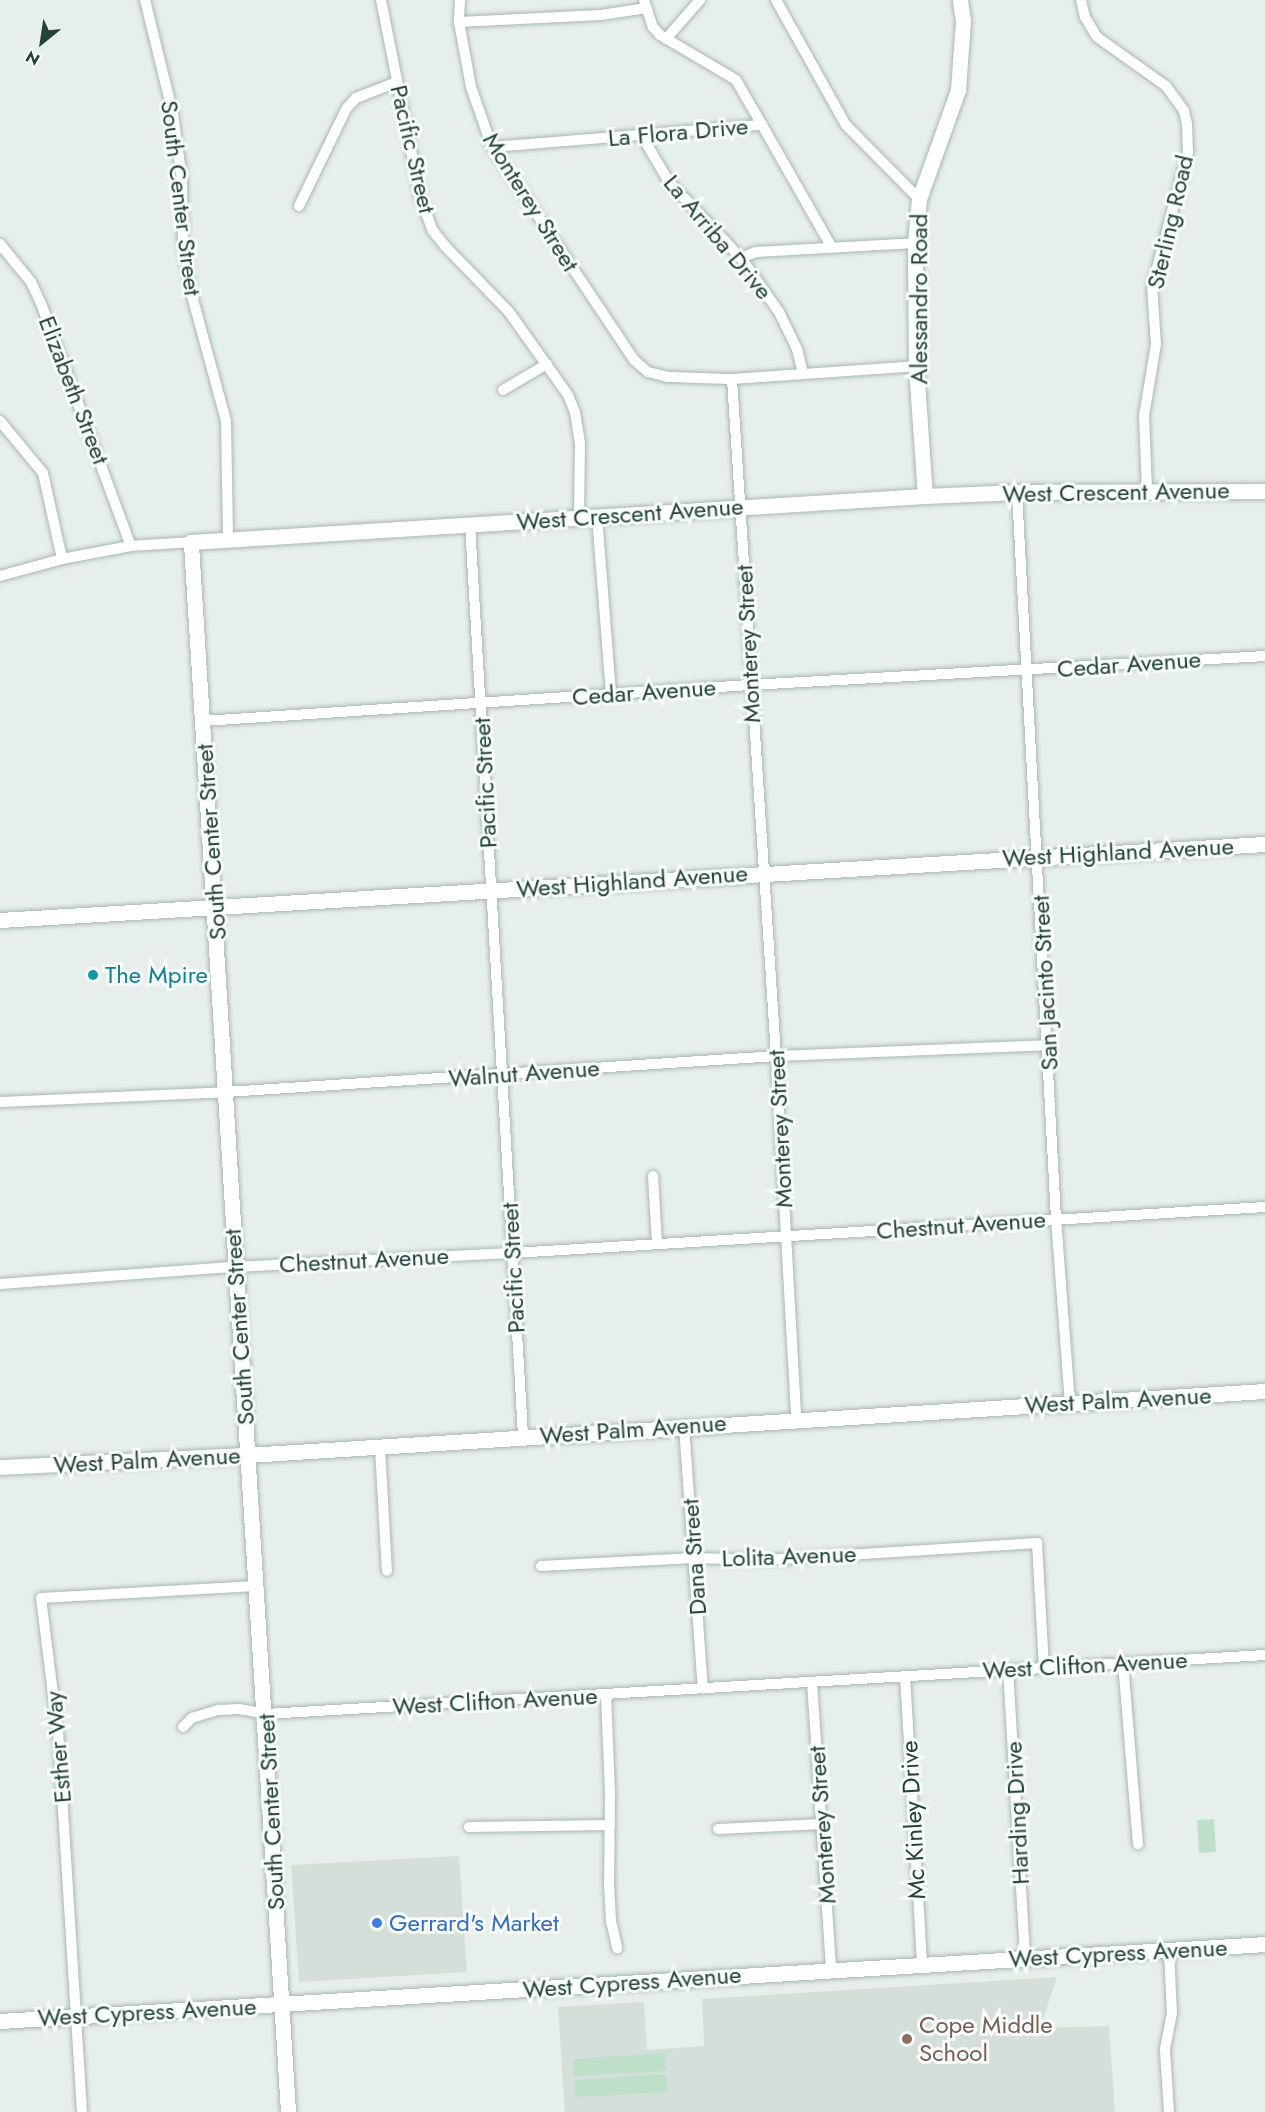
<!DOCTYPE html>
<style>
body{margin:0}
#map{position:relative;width:1265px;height:2112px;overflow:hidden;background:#e6efeb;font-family:Jost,sans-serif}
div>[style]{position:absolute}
.built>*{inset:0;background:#d4dfda}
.green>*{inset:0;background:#bfe0c8}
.roads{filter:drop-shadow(0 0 2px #a8b8b2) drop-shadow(0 0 2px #a8b8b2)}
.street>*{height:10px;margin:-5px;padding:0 5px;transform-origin:5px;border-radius:5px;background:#fff}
.secondary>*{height:15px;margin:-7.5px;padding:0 7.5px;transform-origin:7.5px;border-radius:7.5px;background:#fff}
.dots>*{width:16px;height:16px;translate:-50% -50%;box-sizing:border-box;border:3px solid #f7fbf9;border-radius:50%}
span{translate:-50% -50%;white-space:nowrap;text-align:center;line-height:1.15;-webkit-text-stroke:6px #f7fbf9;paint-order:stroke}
.street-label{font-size:24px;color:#24423a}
.culture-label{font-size:24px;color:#0d838f}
.left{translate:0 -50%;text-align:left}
.shop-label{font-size:24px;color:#366cbe}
.education-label{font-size:24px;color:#785e54}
.north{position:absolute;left:12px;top:12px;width:60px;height:60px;-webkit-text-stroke:4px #f7fbf9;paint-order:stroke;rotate:210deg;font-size:16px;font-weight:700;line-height:24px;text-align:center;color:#24423a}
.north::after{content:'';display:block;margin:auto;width:21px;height:27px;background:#24423a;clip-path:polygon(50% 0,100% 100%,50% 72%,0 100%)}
</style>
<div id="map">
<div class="built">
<i style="clip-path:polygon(459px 1856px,467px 1972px,299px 1982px,291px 1865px)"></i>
<i style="clip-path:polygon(1057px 1977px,1040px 2028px,1109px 2026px,1115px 2112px,565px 2112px,558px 2007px,644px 2002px,647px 2050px,704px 2046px,702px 1999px)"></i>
</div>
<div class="green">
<i style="clip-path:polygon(1214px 1819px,1216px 1852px,1199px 1853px,1197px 1820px)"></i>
<i style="clip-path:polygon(665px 2053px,666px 2071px,574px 2076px,573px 2059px)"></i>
<i style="clip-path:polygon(667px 2074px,668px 2092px,575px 2097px,574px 2080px)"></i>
</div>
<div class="roads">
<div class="street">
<i style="left:145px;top:0;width:117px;rotate:76.2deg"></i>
<i style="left:173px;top:114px;width:67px;rotate:82.2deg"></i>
<i style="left:182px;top:180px;width:65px;rotate:89.1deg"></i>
<i style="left:183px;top:245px;width:48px;rotate:80.3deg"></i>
<i style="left:191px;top:292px;width:134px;rotate:74.8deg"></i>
<i style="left:226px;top:421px;width:117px;rotate:89deg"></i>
<i style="left:381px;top:0;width:204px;rotate:78.7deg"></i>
<i style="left:421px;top:200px;width:33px;rotate:69deg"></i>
<i style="left:433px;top:231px;width:19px;rotate:51deg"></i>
<i style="left:445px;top:246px;width:92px;rotate:45.9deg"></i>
<i style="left:509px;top:312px;width:102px;rotate:54.6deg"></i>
<i style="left:568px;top:395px;width:18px;rotate:68deg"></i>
<i style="left:575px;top:412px;width:31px;rotate:81deg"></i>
<i style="left:580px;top:443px;width:74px;rotate:90.8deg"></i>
<i style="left:460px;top:0;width:22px;rotate:93deg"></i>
<i style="left:459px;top:22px;width:66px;rotate:79.5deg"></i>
<i style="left:471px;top:87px;width:64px;rotate:70.7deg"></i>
<i style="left:492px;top:147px;width:256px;rotate:56.3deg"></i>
<i style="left:634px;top:360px;width:18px;rotate:41deg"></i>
<i style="left:648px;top:372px;width:21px;rotate:14deg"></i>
<i style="left:668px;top:377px;width:64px;rotate:1.8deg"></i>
<i style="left:732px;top:379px;width:678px;rotate:86.28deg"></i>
<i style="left:776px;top:1056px;width:364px;rotate:86.8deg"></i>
<i style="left:644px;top:0;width:28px;rotate:72deg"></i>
<i style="left:653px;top:27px;width:11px;rotate:49deg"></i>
<i style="left:660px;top:35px;width:88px;rotate:30.6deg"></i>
<i style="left:736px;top:80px;width:52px;rotate:60deg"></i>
<i style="left:776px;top:0;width:143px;rotate:60.8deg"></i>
<i style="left:846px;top:125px;width:104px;rotate:45.4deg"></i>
<i style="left:1081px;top:0;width:17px;rotate:77deg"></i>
<i style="left:1085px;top:17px;width:23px;rotate:59deg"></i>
<i style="left:1097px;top:37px;width:85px;rotate:35.4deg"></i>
<i style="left:1166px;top:86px;width:31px;rotate:54deg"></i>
<i style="left:1184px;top:111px;width:13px;rotate:77deg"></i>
<i style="left:1187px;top:124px;width:28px;rotate:88deg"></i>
<i style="left:1188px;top:152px;width:139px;rotate:105deg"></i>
<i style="left:1152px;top:286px;width:58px;rotate:86.1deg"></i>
<i style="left:1156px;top:344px;width:73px;rotate:99.5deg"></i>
<i style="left:1144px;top:416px;width:75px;rotate:87.7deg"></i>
<i style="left:459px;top:22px;width:142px;rotate:-2.8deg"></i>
<i style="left:601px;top:15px;width:46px;rotate:-8.8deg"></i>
<i style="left:666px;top:39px;width:52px;rotate:-48.9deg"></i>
<i style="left:642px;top:136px;width:53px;rotate:59.6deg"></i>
<i style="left:669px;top:182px;width:105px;rotate:46.5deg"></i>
<i style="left:741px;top:258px;width:66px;rotate:54.9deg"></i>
<i style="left:779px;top:312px;width:41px;rotate:64.1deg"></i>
<i style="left:797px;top:349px;width:25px;rotate:76deg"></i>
<i style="left:492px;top:147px;width:271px;rotate:-4.7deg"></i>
<i style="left:762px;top:125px;width:139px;rotate:60.3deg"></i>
<i style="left:299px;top:206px;width:108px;rotate:-64.1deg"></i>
<i style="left:346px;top:109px;width:15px;rotate:-48deg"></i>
<i style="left:356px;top:98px;width:44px;rotate:-21.3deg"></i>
<i style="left:0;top:244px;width:49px;rotate:50.8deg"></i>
<i style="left:31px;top:282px;width:26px;rotate:65deg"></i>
<i style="left:42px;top:306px;width:256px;rotate:69.7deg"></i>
<i style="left:741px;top:258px;width:16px;rotate:-22deg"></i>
<i style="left:756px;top:252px;width:159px;rotate:-3.2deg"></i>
<i style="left:732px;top:379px;width:184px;rotate:-4deg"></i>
<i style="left:503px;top:390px;width:51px;rotate:-30.6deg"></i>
<i style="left:0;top:421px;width:67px;rotate:50.4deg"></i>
<i style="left:43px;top:473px;width:88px;rotate:77.5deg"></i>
<i style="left:1017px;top:492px;width:727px;rotate:86.93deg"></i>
<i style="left:1056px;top:1218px;width:186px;rotate:85.7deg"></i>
<i style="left:597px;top:516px;width:179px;rotate:85.5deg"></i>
<i style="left:470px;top:524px;width:914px;rotate:86.67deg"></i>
<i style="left:0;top:576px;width:64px;rotate:-15.3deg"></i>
<i style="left:62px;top:559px;width:70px;rotate:-10.7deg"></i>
<i style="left:131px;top:546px;width:60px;rotate:-3.8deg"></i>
<i style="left:203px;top:721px;width:548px;rotate:-3.77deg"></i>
<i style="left:750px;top:685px;width:516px;rotate:-3.22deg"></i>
<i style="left:0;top:1102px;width:226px;rotate:-2.5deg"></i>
<i style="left:226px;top:1092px;width:551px;rotate:-3.74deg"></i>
<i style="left:776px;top:1056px;width:272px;rotate:-2.3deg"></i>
<i style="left:653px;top:1176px;width:68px;rotate:86.6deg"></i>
<i style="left:0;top:1284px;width:235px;rotate:-4.2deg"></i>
<i style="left:234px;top:1267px;width:279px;rotate:-2.9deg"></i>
<i style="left:513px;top:1253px;width:753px;rotate:-3.5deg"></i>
<i style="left:684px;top:1426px;width:263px;rotate:85.9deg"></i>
<i style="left:380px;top:1447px;width:124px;rotate:86.8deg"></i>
<i style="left:541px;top:1566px;width:153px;rotate:-3deg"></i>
<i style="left:694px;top:1558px;width:73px;rotate:1.6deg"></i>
<i style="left:767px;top:1560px;width:271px;rotate:-3.6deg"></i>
<i style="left:1037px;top:1543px;width:124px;rotate:86.8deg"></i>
<i style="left:1123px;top:1662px;width:183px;rotate:85.3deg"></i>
<i style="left:1008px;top:1669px;width:289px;rotate:86.6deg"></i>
<i style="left:905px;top:1676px;width:289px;rotate:86.6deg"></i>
<i style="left:812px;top:1682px;width:288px;rotate:86.2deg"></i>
<i style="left:606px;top:1694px;width:100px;rotate:87.7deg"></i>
<i style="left:610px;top:1794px;width:89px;rotate:90.6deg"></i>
<i style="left:609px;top:1883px;width:38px;rotate:87deg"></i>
<i style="left:611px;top:1921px;width:28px;rotate:77deg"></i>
<i style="left:183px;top:1727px;width:13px;rotate:-45deg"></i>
<i style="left:192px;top:1718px;width:28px;rotate:-17deg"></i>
<i style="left:219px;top:1710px;width:20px;rotate:-3deg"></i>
<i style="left:239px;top:1709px;width:27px;rotate:10deg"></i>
<i style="left:266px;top:1714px;width:1001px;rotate:-3.38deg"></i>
<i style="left:469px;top:1827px;width:141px;rotate:-0.8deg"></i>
<i style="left:718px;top:1829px;width:104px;rotate:-2.8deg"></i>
<i style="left:1169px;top:1952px;width:61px;rotate:87.2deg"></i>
<i style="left:1172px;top:2013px;width:38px;rotate:101deg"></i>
<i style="left:1165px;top:2050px;width:62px;rotate:86.3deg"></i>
<i style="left:82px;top:2112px;width:379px;rotate:-93.6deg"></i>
<i style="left:58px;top:1734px;width:137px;rotate:-97.1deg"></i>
<i style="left:41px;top:1598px;width:215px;rotate:-3.2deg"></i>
</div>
<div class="secondary">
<i style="left:925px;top:496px;width:130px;rotate:-94deg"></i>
<i style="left:916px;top:366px;width:123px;rotate:-90.5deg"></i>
<i style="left:915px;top:243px;width:44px;rotate:-84.8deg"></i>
<i style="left:919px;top:199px;width:116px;rotate:-70.3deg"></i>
<i style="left:958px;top:90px;width:70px;rotate:-85.9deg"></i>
<i style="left:963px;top:20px;width:20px;rotate:-99deg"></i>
<i style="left:0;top:920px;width:1267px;rotate:-3.44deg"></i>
<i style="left:0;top:1467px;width:247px;rotate:-2.8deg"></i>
<i style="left:247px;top:1455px;width:1020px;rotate:-3.6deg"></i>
<i style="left:0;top:2021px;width:1267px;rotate:-3.48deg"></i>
<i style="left:288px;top:2112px;width:1573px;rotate:-93.54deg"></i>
<i style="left:191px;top:542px;width:735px;rotate:-3.59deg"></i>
<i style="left:925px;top:496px;width:92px;rotate:-2.5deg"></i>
<i style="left:1017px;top:492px;width:248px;rotate:-0.2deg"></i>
</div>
</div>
<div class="dots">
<i style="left:93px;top:975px;background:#0f9aa8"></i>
<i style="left:377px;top:1923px;background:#3f7fe0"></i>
<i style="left:907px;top:2039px;background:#8d6e63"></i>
</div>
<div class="street-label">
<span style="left:678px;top:132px;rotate:-5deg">La Flora Drive</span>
<span style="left:413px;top:149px;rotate:77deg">Pacific Street</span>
<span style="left:181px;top:198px;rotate:83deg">South Center Street</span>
<span style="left:531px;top:202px;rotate:58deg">Monterey Street</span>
<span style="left:1170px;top:222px;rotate:-77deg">Sterling Road</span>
<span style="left:718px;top:237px;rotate:50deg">La Arriba Drive</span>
<span style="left:919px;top:299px;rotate:-90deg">Alessandro Road</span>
<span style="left:74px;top:390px;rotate:69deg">Elizabeth Street</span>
<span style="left:1116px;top:492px;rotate:-1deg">West Crescent Avenue</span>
<span style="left:630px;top:514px;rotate:-4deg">West Crescent Avenue</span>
<span style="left:748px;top:644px;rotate:-93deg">Monterey Street</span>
<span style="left:1129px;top:664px;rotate:-4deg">Cedar Avenue</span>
<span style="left:644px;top:692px;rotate:-4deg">Cedar Avenue</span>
<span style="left:485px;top:783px;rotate:-93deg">Pacific Street</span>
<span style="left:211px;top:842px;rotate:-94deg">South Center Street</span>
<span style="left:1118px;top:852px;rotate:-3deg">West Highland Avenue</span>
<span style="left:632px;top:881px;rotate:-4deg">West Highland Avenue</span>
<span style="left:1045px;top:983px;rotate:-93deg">San Jacinto Street</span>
<span style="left:524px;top:1073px;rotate:-4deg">Walnut Avenue</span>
<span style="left:780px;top:1129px;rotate:-93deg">Monterey Street</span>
<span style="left:961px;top:1225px;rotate:-4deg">Chestnut Avenue</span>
<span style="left:364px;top:1260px;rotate:-3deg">Chestnut Avenue</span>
<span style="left:513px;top:1268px;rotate:-93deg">Pacific Street</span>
<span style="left:239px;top:1327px;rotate:-94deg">South Center Street</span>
<span style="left:1118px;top:1400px;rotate:-3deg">West Palm Avenue</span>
<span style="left:633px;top:1429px;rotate:-4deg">West Palm Avenue</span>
<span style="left:147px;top:1460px;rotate:-3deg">West Palm Avenue</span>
<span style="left:789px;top:1556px;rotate:-2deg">Lolita Avenue</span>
<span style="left:694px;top:1557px;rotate:-94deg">Dana Street</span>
<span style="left:1085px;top:1665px;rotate:-3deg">West Clifton Avenue</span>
<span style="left:495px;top:1701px;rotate:-3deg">West Clifton Avenue</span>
<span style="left:58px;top:1747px;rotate:-95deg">Esther Way</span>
<span style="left:271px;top:1812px;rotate:-93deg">South Center Street</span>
<span style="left:1017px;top:1813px;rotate:-93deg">Harding Drive</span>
<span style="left:913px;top:1820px;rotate:-93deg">Mc Kinley Drive</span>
<span style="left:822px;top:1825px;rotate:-94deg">Monterey Street</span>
<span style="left:1118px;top:1953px;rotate:-3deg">West Cypress Avenue</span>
<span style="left:632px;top:1982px;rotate:-4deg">West Cypress Avenue</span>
<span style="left:147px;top:2012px;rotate:-3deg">West Cypress Avenue</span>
</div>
<div class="culture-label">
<span class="left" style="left:105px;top:975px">The Mpire</span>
</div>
<div class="shop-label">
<span class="left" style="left:389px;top:1923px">Gerrard's Market</span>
</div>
<div class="education-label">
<span class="left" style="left:919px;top:2039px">Cope Middle<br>School</span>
</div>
<div class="north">N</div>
</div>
